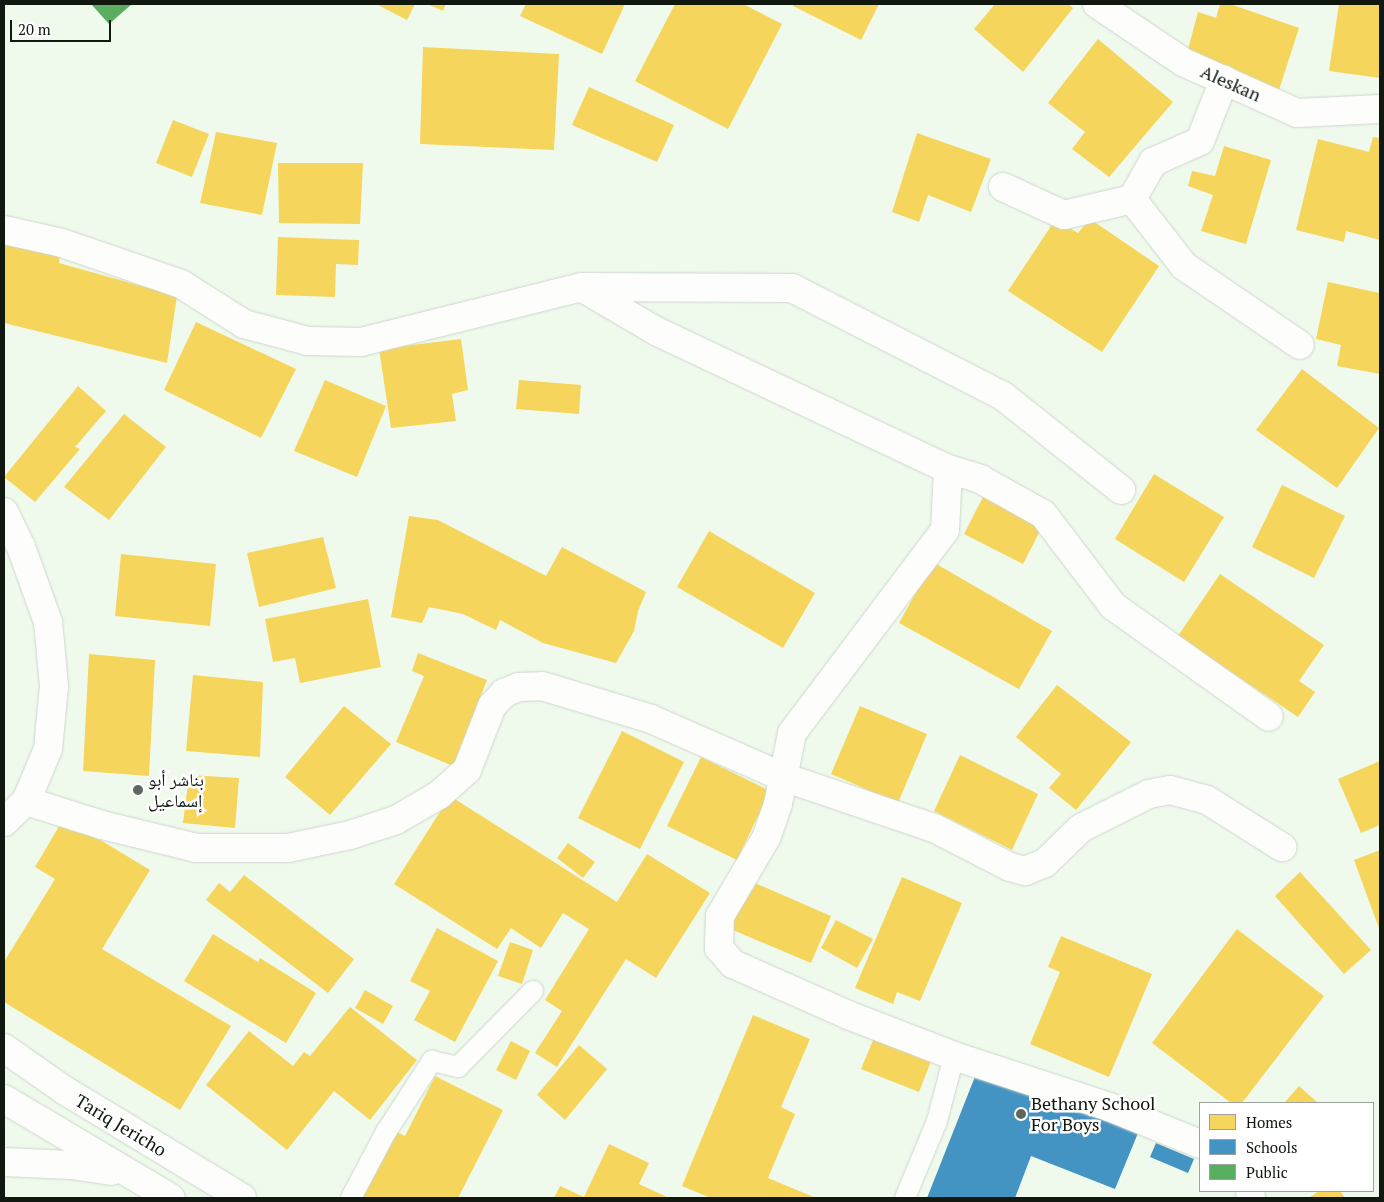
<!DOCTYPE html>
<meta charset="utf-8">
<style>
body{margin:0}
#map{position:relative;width:1384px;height:1202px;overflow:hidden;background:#effaed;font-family:"PT Serif","Noto Naskh Arabic",serif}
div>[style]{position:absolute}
.homes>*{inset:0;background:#f6d55c}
.schools>*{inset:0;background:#4393c3}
.public>*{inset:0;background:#5aae61}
.roads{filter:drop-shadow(0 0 1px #cdd6cb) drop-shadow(0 0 1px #cdd6cb)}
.lane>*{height:20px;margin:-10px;padding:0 10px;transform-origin:10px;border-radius:10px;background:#fdfefc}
.street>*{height:28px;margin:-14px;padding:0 14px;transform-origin:14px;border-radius:14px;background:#fdfefc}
.secondary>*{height:28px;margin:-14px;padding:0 14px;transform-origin:14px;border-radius:14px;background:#fdfefc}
.dots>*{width:14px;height:14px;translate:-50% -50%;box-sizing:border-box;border:2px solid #fff;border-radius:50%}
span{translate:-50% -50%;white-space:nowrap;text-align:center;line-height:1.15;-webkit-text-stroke:5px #fff;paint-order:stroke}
.street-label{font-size:18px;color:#10180f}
.poi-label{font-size:18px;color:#10180f}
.left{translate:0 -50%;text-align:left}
.frame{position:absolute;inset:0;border:5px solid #10180f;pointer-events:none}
.legend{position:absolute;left:1199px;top:1102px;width:175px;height:90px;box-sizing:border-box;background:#fff;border:1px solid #9fa39f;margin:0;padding:6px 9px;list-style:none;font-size:15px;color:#10180f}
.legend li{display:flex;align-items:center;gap:10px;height:25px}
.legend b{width:25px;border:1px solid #9fa39f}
.scale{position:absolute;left:10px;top:20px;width:101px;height:22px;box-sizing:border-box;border:2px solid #10180f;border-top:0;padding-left:6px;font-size:15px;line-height:18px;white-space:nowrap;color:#10180f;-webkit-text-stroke:4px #fff;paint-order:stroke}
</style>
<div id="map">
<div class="homes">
<i style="clip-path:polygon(376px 4px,415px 4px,407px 20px)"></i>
<i style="clip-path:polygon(427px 4px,446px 4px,443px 11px)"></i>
<i style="clip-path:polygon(526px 4px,625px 4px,602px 54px,520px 16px)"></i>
<i style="clip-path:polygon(675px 4px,743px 4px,782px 24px,728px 129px,635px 81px)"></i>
<i style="clip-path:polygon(794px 4px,879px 4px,861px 40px,793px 6px)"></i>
<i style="clip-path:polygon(995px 4px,1068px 4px,1073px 8px,1023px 72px,974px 29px)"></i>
<i style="clip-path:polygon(1220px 4px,1230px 4px,1299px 28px,1279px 90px,1186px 57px,1198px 12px,1216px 18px)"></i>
<i style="clip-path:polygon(1339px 4px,1380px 4px,1380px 78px,1329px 71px)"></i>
<i style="clip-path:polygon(1098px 39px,1173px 102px,1109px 177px,1072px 149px,1085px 132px,1048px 103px)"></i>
<i style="clip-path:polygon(423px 47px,559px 54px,554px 150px,420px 144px)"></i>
<i style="clip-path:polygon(589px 87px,674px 125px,657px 162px,572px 125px)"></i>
<i style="clip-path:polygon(173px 120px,209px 134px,192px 177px,156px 163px)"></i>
<i style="clip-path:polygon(216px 132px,277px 143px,262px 215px,200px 203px)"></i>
<i style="clip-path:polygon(917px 133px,991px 159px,971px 212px,928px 195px,919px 222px,892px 212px)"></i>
<i style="clip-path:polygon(1373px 137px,1380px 138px,1380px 240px,1346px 231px,1344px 242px,1296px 230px,1318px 139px,1369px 152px)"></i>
<i style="clip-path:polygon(1224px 146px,1271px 160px,1246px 244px,1201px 231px,1213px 195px,1188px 186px,1192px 171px,1215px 176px)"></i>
<i style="clip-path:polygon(278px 163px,363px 163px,360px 224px,279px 223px)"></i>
<i style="clip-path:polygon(1090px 219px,1159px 266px,1102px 352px,1008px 291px,1055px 220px,1078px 233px)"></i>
<i style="clip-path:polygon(278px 237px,359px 240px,358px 265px,336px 264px,335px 297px,276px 295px)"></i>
<i style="clip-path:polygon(4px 242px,60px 254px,59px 263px,177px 296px,167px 363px,4px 323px)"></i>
<i style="clip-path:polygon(1328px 282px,1380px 293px,1380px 374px,1337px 366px,1341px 345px,1316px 339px)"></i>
<i style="clip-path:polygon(196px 322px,296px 369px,261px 438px,164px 390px)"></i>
<i style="clip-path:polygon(461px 339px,468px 390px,452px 394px,456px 421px,391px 428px,379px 349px)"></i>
<i style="clip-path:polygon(1302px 369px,1379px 428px,1337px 488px,1256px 430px)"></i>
<i style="clip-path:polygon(325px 380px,386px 406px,357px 477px,294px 451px)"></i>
<i style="clip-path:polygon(519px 380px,581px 385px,579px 414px,516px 409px)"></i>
<i style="clip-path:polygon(78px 386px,106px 411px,75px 447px,80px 449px,35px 502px,4px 477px)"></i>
<i style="clip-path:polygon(124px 414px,166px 447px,109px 520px,64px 487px)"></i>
<i style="clip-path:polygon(1154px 474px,1224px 517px,1184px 582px,1115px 539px)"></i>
<i style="clip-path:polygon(1282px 485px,1345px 516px,1314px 578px,1252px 547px)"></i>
<i style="clip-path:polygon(985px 493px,1044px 523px,1023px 564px,964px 534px)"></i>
<i style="clip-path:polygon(409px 516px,438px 520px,546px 576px,562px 547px,646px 592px,638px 611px,634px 631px,616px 663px,543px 643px,500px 620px,496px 630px,463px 614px,429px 607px,422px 623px,391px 617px)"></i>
<i style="clip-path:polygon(709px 531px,815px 593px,783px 648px,677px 587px)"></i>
<i style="clip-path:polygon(323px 537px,336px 588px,259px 607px,247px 553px)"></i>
<i style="clip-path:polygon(121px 554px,216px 564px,210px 626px,115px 616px)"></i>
<i style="clip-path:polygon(933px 562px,1052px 631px,1019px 689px,899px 623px)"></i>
<i style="clip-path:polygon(1220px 574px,1324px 645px,1299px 681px,1315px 692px,1298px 717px,1178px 636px)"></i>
<i style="clip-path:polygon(368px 599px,381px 667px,300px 683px,295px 658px,273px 662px,265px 619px)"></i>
<i style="clip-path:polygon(418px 653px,487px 680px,453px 766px,396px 742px,424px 676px,412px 671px)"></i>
<i style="clip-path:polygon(89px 654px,155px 660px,149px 776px,83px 771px)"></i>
<i style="clip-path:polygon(193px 675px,263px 682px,260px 757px,186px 751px)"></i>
<i style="clip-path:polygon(1057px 685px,1131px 742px,1076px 810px,1049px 788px,1061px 774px,1016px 737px)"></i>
<i style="clip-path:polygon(344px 706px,391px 744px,330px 815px,285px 777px)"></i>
<i style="clip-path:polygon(860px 706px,927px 734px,898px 803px,831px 774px)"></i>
<i style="clip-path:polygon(622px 731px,684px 762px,640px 849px,578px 818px)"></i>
<i style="clip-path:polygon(960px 755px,1038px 794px,1012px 850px,934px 811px)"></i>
<i style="clip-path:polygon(701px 757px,770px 791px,737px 860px,667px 826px)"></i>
<i style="clip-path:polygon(1380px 761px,1380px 825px,1361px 833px,1338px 779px)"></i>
<i style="clip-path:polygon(189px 775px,239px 778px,235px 828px,183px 823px)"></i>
<i style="clip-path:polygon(450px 796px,617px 902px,647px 854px,710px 893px,656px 978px,626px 959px,557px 1067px,535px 1053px,562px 1011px,545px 1000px,589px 929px,563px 913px,541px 948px,511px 928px,497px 949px,394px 884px)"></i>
<i style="clip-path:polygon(64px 818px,150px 870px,102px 949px,231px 1026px,180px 1110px,4px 1002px,4px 962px,55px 879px,35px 867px)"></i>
<i style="clip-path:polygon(568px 843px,595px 862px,583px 878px,557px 858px)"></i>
<i style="clip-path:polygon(1380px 850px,1380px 931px,1354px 860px)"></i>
<i style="clip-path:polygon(1300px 872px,1371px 950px,1344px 974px,1275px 896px)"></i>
<i style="clip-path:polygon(244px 875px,354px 959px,328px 993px,206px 900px,219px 883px,230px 892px)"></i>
<i style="clip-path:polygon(902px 877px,962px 903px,920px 1001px,897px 992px,893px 1004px,855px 988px)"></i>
<i style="clip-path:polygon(748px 880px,831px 916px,811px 963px,728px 928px)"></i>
<i style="clip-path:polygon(836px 920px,873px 939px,857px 968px,821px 948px)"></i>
<i style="clip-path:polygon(437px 928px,498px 961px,455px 1042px,414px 1020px,430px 991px,410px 981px)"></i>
<i style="clip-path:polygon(1237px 929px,1324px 996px,1242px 1103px,1231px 1103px,1152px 1043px)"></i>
<i style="clip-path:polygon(213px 934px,258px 962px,260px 958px,316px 993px,286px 1043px,184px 981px)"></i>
<i style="clip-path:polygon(1061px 936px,1152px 974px,1109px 1077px,1030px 1044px,1060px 972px,1048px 967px)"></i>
<i style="clip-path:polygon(510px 942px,533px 950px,522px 984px,498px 976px)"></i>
<i style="clip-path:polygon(365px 990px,393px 1006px,383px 1024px,355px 1008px)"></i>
<i style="clip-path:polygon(350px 1007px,417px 1060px,370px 1120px,334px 1091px,287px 1150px,206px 1085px,249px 1031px,293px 1066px,304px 1052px,310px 1056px)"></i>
<i style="clip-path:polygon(753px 1015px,810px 1039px,781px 1107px,795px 1114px,768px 1178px,816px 1198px,711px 1198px,682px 1186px)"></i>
<i style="clip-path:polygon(876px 1033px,933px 1056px,919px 1092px,861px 1069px)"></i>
<i style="clip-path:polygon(511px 1041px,530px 1051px,516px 1080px,496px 1070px)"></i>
<i style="clip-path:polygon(579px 1045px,607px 1069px,565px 1120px,537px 1095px)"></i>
<i style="clip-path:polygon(435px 1076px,503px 1110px,458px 1198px,361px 1198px,395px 1131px,405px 1136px)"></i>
<i style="clip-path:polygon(1299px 1086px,1318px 1103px,1284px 1103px)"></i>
<i style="clip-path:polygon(609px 1144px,649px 1163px,639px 1184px,669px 1198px,554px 1198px,560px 1186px,584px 1197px)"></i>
<i style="clip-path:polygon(1319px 1191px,1340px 1191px,1345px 1198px,1309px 1198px)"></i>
</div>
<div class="schools">
<i style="clip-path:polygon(978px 1069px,1138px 1133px,1115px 1189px,1031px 1156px,1015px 1198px,927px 1198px)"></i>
<i style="clip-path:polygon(1156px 1143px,1194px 1159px,1188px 1173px,1150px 1157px)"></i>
</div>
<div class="public">
<i style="clip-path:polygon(91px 4px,132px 4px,109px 24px)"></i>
</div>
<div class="roads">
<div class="lane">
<i style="left:351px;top:1198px;width:75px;rotate:-62.1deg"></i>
<i style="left:386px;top:1132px;width:85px;rotate:-57.1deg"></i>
<i style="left:432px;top:1061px;width:27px;rotate:13deg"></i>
<i style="left:458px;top:1067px;width:107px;rotate:-45.4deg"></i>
<i style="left:905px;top:1198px;width:83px;rotate:-67.4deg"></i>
<i style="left:937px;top:1121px;width:67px;rotate:-75.3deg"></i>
</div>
<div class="street">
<i style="left:1097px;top:4px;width:104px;rotate:34deg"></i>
<i style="left:1183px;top:62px;width:125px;rotate:24.1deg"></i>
<i style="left:1297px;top:113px;width:83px;rotate:-2.8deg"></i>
<i style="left:1003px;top:187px;width:67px;rotate:24.7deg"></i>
<i style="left:1064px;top:215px;width:70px;rotate:-13.2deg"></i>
<i style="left:1132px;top:199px;width:43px;rotate:-60.4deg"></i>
<i style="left:1153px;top:162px;width:51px;rotate:-24.1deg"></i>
<i style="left:1200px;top:141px;width:66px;rotate:-68.5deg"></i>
<i style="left:1132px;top:199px;width:85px;rotate:52.2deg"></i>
<i style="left:1184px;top:266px;width:140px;rotate:34.3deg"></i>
<i style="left:4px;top:230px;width:59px;rotate:12.6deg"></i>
<i style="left:62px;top:243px;width:126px;rotate:19deg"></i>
<i style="left:181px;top:284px;width:75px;rotate:32.4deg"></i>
<i style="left:244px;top:324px;width:66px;rotate:14.9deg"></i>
<i style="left:308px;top:341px;width:53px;rotate:1.1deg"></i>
<i style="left:361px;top:342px;width:227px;rotate:-14deg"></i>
<i style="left:581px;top:287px;width:87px;rotate:30.4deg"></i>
<i style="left:656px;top:331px;width:323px;rotate:25.3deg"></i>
<i style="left:948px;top:469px;width:61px;rotate:92.8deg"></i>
<i style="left:945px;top:530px;width:254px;rotate:127deg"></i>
<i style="left:792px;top:733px;width:72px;rotate:101.2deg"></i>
<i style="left:778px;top:804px;width:36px;rotate:109deg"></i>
<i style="left:766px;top:838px;width:91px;rotate:120.5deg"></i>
<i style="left:720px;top:916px;width:32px;rotate:92deg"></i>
<i style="left:719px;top:948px;width:21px;rotate:49deg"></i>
<i style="left:733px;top:964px;width:126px;rotate:23.9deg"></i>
<i style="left:848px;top:1015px;width:114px;rotate:21.1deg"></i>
<i style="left:954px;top:1056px;width:163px;rotate:18.2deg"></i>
<i style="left:1109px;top:1107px;width:98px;rotate:22.1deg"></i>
<i style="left:582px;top:287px;width:210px;rotate:0.3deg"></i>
<i style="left:792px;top:288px;width:237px;rotate:27.1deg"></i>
<i style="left:1003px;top:396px;width:151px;rotate:38.5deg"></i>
<i style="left:948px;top:469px;width:34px;rotate:17deg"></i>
<i style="left:980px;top:479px;width:72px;rotate:29.1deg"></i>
<i style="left:1043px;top:514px;width:116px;rotate:52.7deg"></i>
<i style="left:1113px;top:606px;width:191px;rotate:35.4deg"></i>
<i style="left:26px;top:801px;width:80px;rotate:17.5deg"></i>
<i style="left:102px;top:825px;width:97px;rotate:13.7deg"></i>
<i style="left:196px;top:848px;width:92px"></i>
<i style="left:288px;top:848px;width:63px;rotate:-11.8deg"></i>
<i style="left:350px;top:835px;width:48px;rotate:-18.1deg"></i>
<i style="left:396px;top:820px;width:50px;rotate:-30.2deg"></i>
<i style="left:439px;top:795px;width:38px;rotate:-42deg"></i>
<i style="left:467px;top:770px;width:69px;rotate:-68.7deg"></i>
<i style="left:492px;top:706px;width:18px;rotate:-47deg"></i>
<i style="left:504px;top:693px;width:16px;rotate:-22deg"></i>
<i style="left:519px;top:687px;width:23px;rotate:-2deg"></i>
<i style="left:542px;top:686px;width:114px;rotate:16.8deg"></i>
<i style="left:651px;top:719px;width:144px;rotate:23.7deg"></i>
<i style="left:783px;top:777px;width:159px;rotate:18.7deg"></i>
<i style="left:934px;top:828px;width:85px;rotate:27.2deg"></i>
<i style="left:1010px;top:867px;width:16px;rotate:15deg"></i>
<i style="left:1025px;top:871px;width:22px;rotate:-22deg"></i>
<i style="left:1045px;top:863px;width:50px;rotate:-44.2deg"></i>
<i style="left:1081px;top:828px;width:76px;rotate:-26.6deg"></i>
<i style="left:1149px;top:794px;width:21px;rotate:-11deg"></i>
<i style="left:1170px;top:790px;width:38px;rotate:15deg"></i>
<i style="left:1207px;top:800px;width:89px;rotate:32.1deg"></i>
<i style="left:1250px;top:1191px;width:7px;rotate:82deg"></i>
</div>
<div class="secondary">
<i style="left:4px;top:512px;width:39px;rotate:64deg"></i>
<i style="left:21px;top:547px;width:80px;rotate:70.2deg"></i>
<i style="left:48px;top:622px;width:64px;rotate:84.6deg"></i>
<i style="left:54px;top:686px;width:63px;rotate:95.4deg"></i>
<i style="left:48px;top:749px;width:56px;rotate:112.9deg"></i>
<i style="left:26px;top:801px;width:30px;rotate:136deg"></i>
<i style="left:4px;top:1048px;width:73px;rotate:35deg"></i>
<i style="left:64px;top:1090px;width:208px;rotate:31.2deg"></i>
<i style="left:4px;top:1099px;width:194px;rotate:30.7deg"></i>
<i style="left:4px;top:1162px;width:67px;rotate:2.6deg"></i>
<i style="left:71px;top:1165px;width:41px;rotate:8.3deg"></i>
</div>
</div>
<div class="dots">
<i style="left:138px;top:790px;background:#5e675d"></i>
<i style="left:1021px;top:1114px;background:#5e675d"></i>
</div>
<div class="street-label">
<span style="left:1231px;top:83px;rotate:24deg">Aleskan</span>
<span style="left:121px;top:1125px;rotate:31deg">Tariq Jericho</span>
</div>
<div class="poi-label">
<span class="left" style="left:148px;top:790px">بناشر أبو<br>إسماعيل</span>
<span class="left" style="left:1031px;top:1114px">Bethany School<br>For Boys</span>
</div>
<div class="frame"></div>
<ul class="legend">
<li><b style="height:14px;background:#f6d55c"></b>Homes</li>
<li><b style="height:14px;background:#4393c3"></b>Schools</li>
<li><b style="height:14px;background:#5aae61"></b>Public</li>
</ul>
<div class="scale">20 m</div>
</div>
